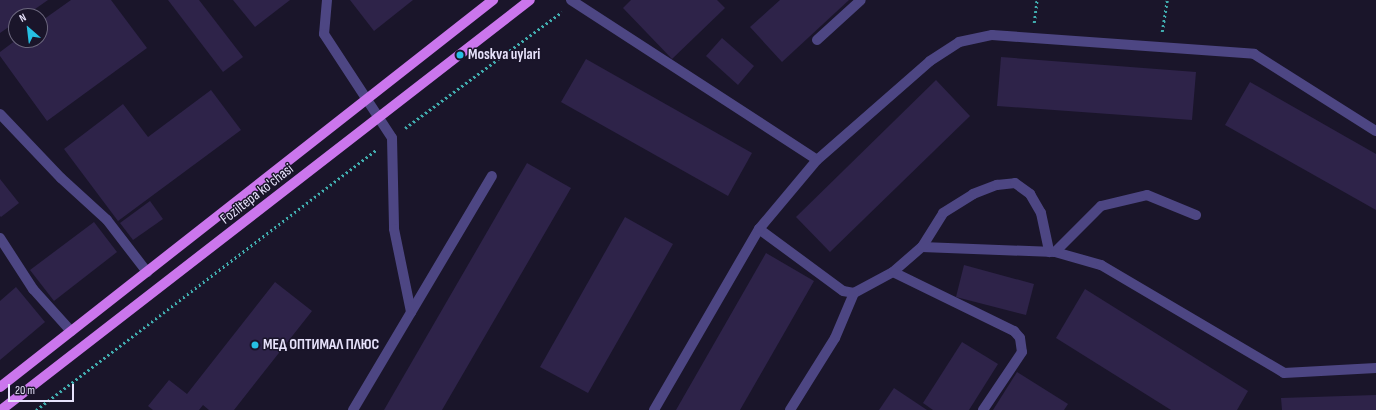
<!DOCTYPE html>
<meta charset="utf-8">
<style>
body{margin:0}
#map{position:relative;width:1376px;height:410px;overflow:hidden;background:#1a152a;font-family:"Sofia Sans Condensed",sans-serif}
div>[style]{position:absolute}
.building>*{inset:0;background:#2e2349}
.path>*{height:2.5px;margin-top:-1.25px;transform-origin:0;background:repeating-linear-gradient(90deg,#41adaf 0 2px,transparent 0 5px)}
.minor>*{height:10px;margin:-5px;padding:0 5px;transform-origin:5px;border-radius:5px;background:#4d4683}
.major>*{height:10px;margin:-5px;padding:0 5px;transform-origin:5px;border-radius:5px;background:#cb76ed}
.dots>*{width:11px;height:11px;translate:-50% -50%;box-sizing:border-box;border:2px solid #1a152a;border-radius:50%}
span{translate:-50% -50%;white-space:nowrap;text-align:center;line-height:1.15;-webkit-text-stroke:3px #1a152a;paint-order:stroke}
.poi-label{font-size:15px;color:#e7e2fb;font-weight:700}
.left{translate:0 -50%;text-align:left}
.street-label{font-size:15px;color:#e7e2fb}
.north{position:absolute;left:8px;top:8px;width:40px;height:40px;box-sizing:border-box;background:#1a152a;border:1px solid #6c677e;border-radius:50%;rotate:332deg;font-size:11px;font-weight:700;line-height:16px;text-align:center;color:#e7e2fb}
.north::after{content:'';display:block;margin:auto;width:14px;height:18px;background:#26c0e3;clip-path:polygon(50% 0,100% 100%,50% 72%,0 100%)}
.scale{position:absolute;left:8px;top:384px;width:66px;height:18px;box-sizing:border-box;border:2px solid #e7e2fb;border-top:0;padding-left:5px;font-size:12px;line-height:14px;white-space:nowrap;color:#e7e2fb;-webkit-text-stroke:3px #1a152a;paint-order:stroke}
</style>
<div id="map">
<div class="building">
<i style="clip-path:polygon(0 0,48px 0,25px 16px,16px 16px,16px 22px,0 33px)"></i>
<i style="clip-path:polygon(71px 0,111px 0,147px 48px,47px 121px,0 56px,0 52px,16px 40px,40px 40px,40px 22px)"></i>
<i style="clip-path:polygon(168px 0,199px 0,243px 57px,223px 72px)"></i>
<i style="clip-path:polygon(233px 0,290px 0,255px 27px)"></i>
<i style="clip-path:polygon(350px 0,413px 0,374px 31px)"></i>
<i style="clip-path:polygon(631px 0,717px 0,725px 8px,672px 59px,623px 8px)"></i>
<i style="clip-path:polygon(780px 0,849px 0,782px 62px,750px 27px)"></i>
<i style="clip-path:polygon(722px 38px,754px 66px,738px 85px,706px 56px)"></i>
<i style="clip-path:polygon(1001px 57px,1196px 72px,1192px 120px,997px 106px)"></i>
<i style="clip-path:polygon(586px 59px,752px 153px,728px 196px,561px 102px)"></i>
<i style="clip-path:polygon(936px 80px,970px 116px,830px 252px,796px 217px)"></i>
<i style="clip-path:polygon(1250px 82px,1376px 154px,1376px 210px,1225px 125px)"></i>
<i style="clip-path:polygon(211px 90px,241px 130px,118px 221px,64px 149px,123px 104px,148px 137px)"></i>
<i style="clip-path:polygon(527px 163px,571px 188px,442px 410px,384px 410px)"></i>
<i style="clip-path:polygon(0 179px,19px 203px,1px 217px,0 216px)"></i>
<i style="clip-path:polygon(150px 201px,163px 219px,133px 240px,120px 223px)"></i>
<i style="clip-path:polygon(625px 217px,673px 244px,588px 393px,540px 367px)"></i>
<i style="clip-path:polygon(94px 222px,117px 252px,54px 301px,30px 270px)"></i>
<i style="clip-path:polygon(766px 253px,814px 281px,740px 410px,676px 410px)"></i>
<i style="clip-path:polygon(964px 265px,1034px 284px,1026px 315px,956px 297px)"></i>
<i style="clip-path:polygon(275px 282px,312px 311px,234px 410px,209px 410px,203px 405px,199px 410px,153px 410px,148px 406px,169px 380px,187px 394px)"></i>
<i style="clip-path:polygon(16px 287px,45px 322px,0 360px,0 301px)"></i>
<i style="clip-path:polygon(1085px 289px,1248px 391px,1237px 410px,1171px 410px,1056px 338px)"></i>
<i style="clip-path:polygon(962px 342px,998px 364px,969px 410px,933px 410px,923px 403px)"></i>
<i style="clip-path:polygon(1017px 372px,1068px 404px,1064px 410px,993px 410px)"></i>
<i style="clip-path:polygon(894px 388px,927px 410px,879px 410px)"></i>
<i style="clip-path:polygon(1376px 395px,1376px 410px,1282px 410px,1281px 398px)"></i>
</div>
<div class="path">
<i style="left:1034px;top:23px;width:23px;rotate:-83deg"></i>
<i style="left:1162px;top:32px;width:32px;rotate:-81deg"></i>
<i style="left:405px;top:128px;width:195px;rotate:-36.5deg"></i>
<i style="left:36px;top:410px;width:428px;rotate:-37.4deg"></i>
</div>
<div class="minor">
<i style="left:327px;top:0;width:34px;rotate:95deg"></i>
<i style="left:324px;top:34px;width:124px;rotate:56.8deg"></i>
<i style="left:392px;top:138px;width:91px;rotate:88.7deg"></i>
<i style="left:394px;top:229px;width:85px;rotate:78.4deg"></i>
<i style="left:571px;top:0;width:293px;rotate:33deg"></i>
<i style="left:817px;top:160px;width:150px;rotate:-41.2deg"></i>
<i style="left:930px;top:61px;width:35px;rotate:-33deg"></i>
<i style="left:959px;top:42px;width:34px;rotate:-12deg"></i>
<i style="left:992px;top:35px;width:263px;rotate:4.1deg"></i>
<i style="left:1254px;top:54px;width:144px;rotate:32.3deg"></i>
<i style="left:817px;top:40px;width:59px;rotate:-42.3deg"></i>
<i style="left:0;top:114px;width:88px;rotate:46.4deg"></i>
<i style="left:61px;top:178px;width:62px;rotate:42.4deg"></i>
<i style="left:107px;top:220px;width:66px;rotate:52.4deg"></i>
<i style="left:759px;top:229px;width:104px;rotate:36.4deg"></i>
<i style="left:843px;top:291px;width:11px;rotate:10deg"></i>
<i style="left:854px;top:293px;width:44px;rotate:-28.3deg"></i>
<i style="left:893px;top:272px;width:38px;rotate:-41deg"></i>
<i style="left:922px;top:247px;width:133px;rotate:2.2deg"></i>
<i style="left:1055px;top:252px;width:48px;rotate:15.8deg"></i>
<i style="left:1101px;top:265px;width:212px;rotate:30.5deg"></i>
<i style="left:1284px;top:373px;width:92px;rotate:-3.1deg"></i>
<i style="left:0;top:238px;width:61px;rotate:57.1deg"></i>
<i style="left:33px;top:289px;width:57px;rotate:47.9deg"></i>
<i style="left:922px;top:247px;width:40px;rotate:-58deg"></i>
<i style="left:943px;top:213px;width:36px;rotate:-32deg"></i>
<i style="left:973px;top:194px;width:26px;rotate:-21deg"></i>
<i style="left:997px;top:185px;width:18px;rotate:-6deg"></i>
<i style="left:1015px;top:183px;width:19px;rotate:36deg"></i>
<i style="left:1030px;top:194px;width:22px;rotate:60deg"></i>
<i style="left:1041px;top:213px;width:40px;rotate:78deg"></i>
<i style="left:1055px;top:252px;width:65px;rotate:-45deg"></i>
<i style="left:1101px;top:206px;width:47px;rotate:-13.4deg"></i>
<i style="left:1147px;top:195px;width:53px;rotate:22.2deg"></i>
<i style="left:893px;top:272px;width:135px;rotate:26deg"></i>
<i style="left:1014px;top:331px;width:9px;rotate:49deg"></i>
<i style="left:1020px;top:338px;width:14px;rotate:82deg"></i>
<i style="left:1022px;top:352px;width:70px;rotate:123.9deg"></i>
<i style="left:353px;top:410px;width:272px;rotate:-59.3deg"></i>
<i style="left:654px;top:410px;width:209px;rotate:-59.9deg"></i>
<i style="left:759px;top:229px;width:90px;rotate:-50deg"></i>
<i style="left:790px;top:410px;width:85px;rotate:-58deg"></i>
<i style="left:835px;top:338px;width:49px;rotate:-67.1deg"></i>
</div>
<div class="major">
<i style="left:0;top:387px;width:627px;rotate:-38.13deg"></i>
<i style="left:1px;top:410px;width:669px;rotate:-37.78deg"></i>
</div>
<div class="dots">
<i style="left:460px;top:55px;background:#26c0e3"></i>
<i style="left:255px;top:345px;background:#26c0e3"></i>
</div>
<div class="poi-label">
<span class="left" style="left:468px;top:55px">Moskva uylari</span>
<span class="left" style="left:263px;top:345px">МЕД ОПТИМАЛ ПЛЮС</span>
</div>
<div class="street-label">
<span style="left:257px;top:194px;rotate:-38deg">Foziltepa ko'chasi</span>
</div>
<div class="north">N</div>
<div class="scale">20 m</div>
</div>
